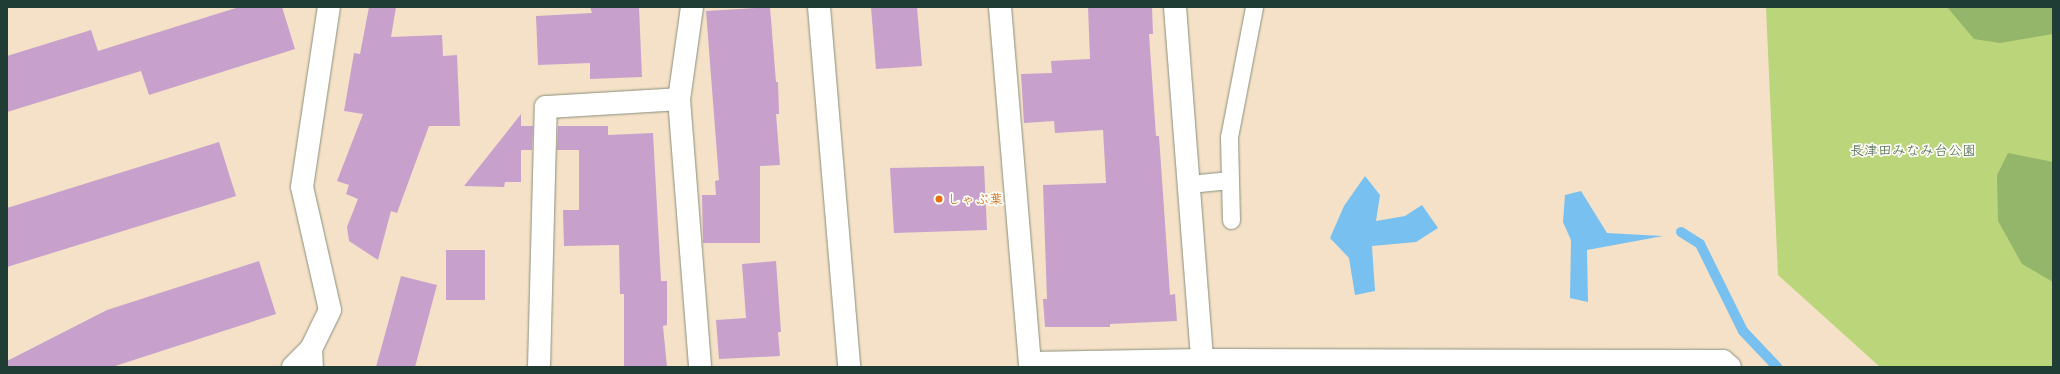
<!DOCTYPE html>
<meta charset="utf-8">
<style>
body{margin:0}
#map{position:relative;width:2060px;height:374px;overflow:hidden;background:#f4e1c7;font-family:"Playpen Sans","Klee One",sans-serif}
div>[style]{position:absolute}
.green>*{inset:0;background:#bbd57a}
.forest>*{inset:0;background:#94b66a}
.water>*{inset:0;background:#77c0f0}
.stream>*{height:10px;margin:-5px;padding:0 5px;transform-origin:5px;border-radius:5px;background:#77c0f0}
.building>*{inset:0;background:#c7a1cc}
.roads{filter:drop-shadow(0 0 1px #8a8f7e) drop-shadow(0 0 1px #8a8f7e)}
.lane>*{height:17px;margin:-8.5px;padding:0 8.5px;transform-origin:8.5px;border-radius:8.5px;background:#fff}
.street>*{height:22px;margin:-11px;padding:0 11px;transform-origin:11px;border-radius:11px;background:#fff}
.secondary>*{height:22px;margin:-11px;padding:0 11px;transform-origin:11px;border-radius:11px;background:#fff}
.dots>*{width:11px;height:11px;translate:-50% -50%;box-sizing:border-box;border:2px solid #fdfcf7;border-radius:50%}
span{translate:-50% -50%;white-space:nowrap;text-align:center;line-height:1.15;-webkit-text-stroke:3.5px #fdfcf7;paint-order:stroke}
.park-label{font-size:14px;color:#466346}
.food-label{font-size:14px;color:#c56008}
.left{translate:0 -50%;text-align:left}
.frame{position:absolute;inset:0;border:8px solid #1f3d34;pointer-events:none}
</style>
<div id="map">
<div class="green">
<i style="clip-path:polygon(1766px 7px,2053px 7px,2053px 367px,1880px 367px,1778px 275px)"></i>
</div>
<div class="forest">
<i style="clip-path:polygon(1947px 7px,2053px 7px,2053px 34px,2000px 43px,1974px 39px)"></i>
<i style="clip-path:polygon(2008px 153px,2053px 162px,2053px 282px,2022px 264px,1998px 221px,1997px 175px)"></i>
</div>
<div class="water">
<i style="clip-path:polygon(1365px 176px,1380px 195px,1376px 221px,1405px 216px,1422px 205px,1438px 228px,1416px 242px,1372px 246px,1375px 291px,1355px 295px,1349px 258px,1330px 238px,1344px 206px)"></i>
<i style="clip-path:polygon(1581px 191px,1607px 233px,1663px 236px,1587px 250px,1588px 302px,1570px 298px,1571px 240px,1563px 222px,1565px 195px)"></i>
</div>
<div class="stream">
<i style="left:1681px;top:232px;width:22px;rotate:32deg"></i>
<i style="left:1700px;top:244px;width:97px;rotate:63.7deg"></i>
<i style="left:1743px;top:331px;width:50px;rotate:46.6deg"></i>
</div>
<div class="building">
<i style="clip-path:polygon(239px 7px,282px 7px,295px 49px,149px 95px,141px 71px,7px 112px,7px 56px,91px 30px,98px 51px)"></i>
<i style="clip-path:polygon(369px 7px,396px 7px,391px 37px,442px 35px,443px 56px,457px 55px,460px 126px,429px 126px,397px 213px,391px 211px,378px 260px,349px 241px,347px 227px,358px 199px,346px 194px,349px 185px,337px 181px,363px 114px,344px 111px,354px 53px,360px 54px)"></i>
<i style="clip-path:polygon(590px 7px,639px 7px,642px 77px,590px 79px,590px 63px,538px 65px,536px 16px,592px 13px)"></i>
<i style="clip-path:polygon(770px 7px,776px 82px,778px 82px,779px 114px,776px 114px,780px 165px,760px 166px,760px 243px,703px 243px,702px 195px,716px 195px,715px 181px,719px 180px,706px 11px)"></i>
<i style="clip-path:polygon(871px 7px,917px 7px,922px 66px,876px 69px)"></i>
<i style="clip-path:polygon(1088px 7px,1152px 7px,1153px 34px,1149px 34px,1156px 136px,1159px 136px,1170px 295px,1175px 294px,1177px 321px,1110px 324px,1110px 327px,1045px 327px,1043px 299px,1047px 299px,1043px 185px,1106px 183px,1103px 130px,1055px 133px,1054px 121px,1024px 123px,1021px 74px,1052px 73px,1051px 61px,1090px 59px)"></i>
<i style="clip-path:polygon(521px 114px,521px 126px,533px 126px,532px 150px,521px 150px,521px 182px,505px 182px,504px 187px,464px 186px)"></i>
<i style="clip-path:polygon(558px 126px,608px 126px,608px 135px,653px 133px,661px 281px,667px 281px,667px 325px,663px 326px,667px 367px,624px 367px,624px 294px,620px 294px,619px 245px,564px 246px,563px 210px,579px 210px,579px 150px,557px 150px)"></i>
<i style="clip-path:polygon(219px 142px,236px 196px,7px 267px,7px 208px)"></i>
<i style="clip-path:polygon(984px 166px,987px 230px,894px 233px,890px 168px)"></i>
<i style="clip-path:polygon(446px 250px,485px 250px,485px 300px,446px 300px)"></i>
<i style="clip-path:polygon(259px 261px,276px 314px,112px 367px,7px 367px,7px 361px,107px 310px)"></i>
<i style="clip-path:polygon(776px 261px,781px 332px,778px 332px,780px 356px,719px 359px,716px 320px,746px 318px,742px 264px)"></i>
<i style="clip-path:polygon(401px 276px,437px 285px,415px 367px,376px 367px)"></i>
</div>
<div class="roads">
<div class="lane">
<i style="left:1189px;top:184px;width:41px;rotate:-5.6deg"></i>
<i style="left:1231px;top:220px;width:83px;rotate:-91.4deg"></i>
<i style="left:1229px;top:137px;width:132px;rotate:-79.1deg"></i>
</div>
<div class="street">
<i style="left:692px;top:7px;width:93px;rotate:98deg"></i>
<i style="left:679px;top:99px;width:269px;rotate:85.5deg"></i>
<i style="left:1000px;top:7px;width:361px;rotate:85.2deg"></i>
<i style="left:1175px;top:7px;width:354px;rotate:85.6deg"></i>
<i style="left:311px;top:349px;width:18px;rotate:87deg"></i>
<i style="left:1030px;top:363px;width:172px;rotate:-1deg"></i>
<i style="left:1202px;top:360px;width:521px;rotate:0.11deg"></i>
<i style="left:1723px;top:361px;width:9px;rotate:41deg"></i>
<i style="left:539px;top:367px;width:260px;rotate:-88.5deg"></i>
<i style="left:546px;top:107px;width:133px;rotate:-3.4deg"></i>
</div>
<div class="secondary">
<i style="left:819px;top:7px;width:361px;rotate:85.2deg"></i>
<i style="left:293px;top:367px;width:25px;rotate:-45deg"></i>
<i style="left:311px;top:349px;width:43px;rotate:-64deg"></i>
<i style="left:330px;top:310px;width:126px;rotate:-102.8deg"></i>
<i style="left:302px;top:187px;width:182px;rotate:-81.5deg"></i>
</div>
</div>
<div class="dots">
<i style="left:939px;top:199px;background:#e8710a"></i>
</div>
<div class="park-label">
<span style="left:1913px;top:150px">長津田みなみ台公園</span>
</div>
<div class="food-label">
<span class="left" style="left:947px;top:199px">しゃぶ葉</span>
</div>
<div class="frame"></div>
</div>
